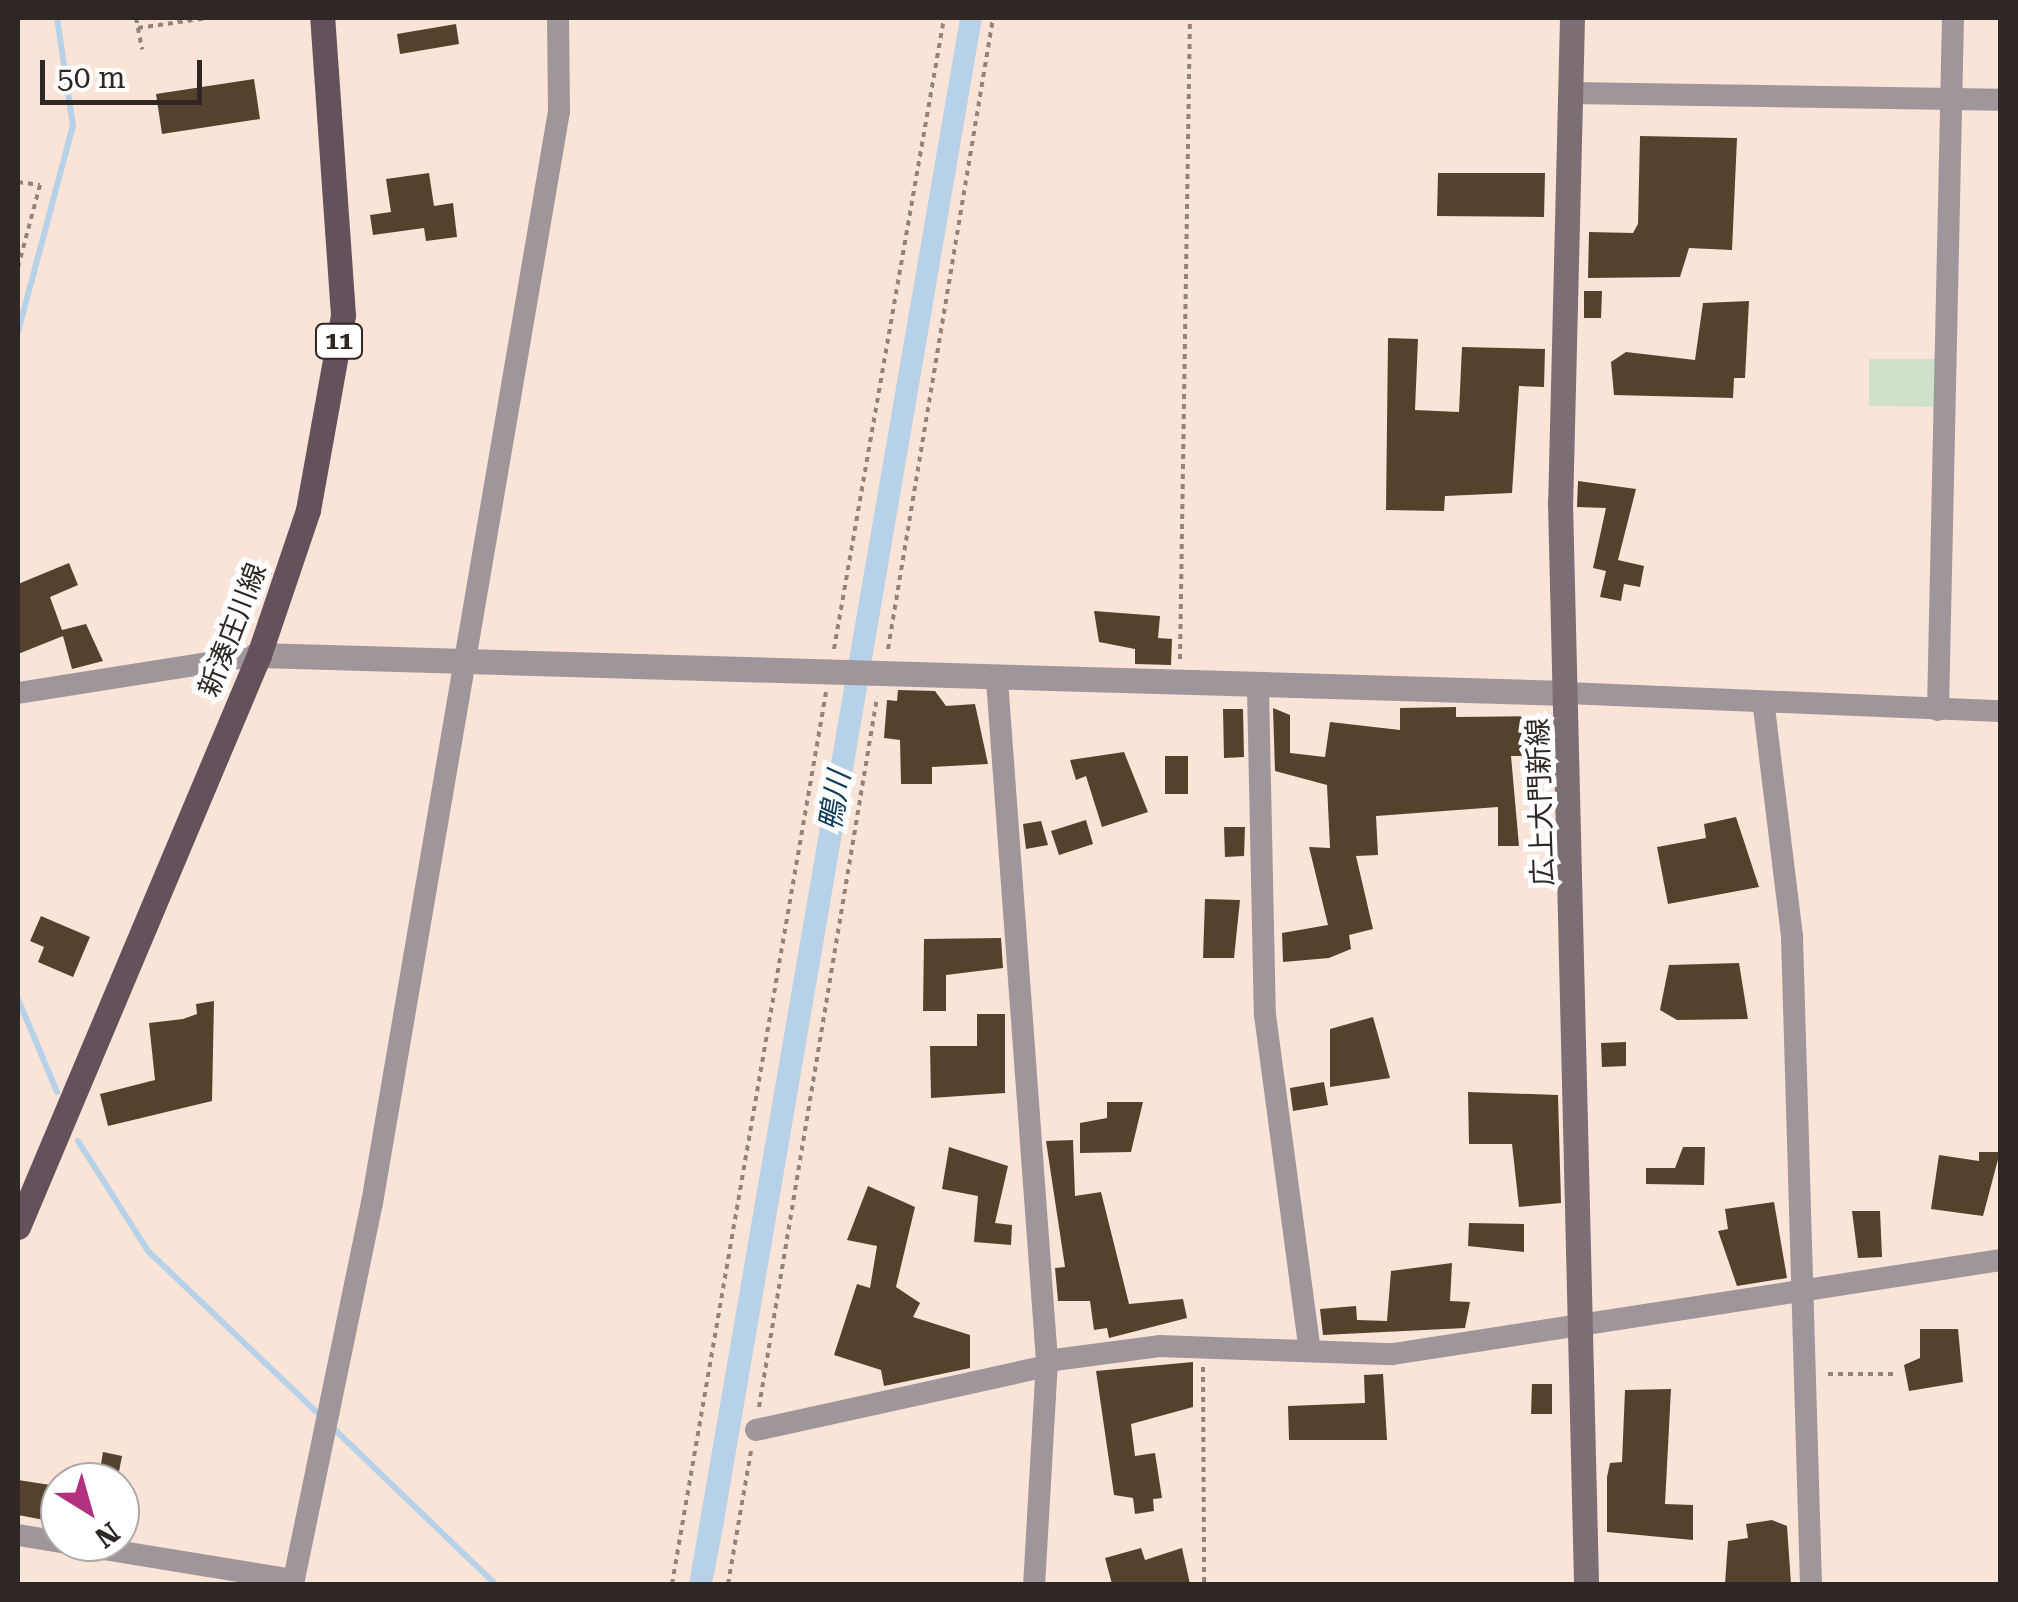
<!DOCTYPE html>
<meta charset="utf-8">
<style>
body{margin:0}
#map{position:relative;width:2018px;height:1602px;overflow:hidden;background:#fae4d7;font-family:"Roboto Serif","Noto Sans JP",serif}
div>[style]{position:absolute}
.green>*{inset:0;background:#d0e0cb}
.water>*{inset:0;background:#b7d2e8}
.stream>*{height:6px;margin:-3px;padding:0 3px;transform-origin:3px;border-radius:3px;background:#b7d2e8}
.building>*{inset:0;background:#55422d}
.path>*{height:4px;margin-top:-2px;transform-origin:0;background:repeating-linear-gradient(90deg,#92837b 0 5px,transparent 0 10px)}
.minor>*{height:22px;margin:-11px;padding:0 11px;transform-origin:11px;border-radius:11px;background:#9f969b}
.tertiary>*{height:25px;margin:-12.5px;padding:0 12.5px;transform-origin:12.5px;border-radius:12.5px;background:#9f969b}
.secondary>*{height:25px;margin:-12.5px;padding:0 12.5px;transform-origin:12.5px;border-radius:12.5px;background:#7c6e75}
.primary>*{height:25px;margin:-12.5px;padding:0 12.5px;transform-origin:12.5px;border-radius:12.5px;background:#63525b}
span{translate:-50% -50%;white-space:nowrap;text-align:center;line-height:1.15;-webkit-text-stroke:10px #fff;paint-order:stroke}
.shield-label span{padding:2px 8px;background:#fff;border:2px solid;border-radius:8px;-webkit-text-stroke-width:0}
.shield-label{font-size:25px;color:#2f2723;font-weight:700}
.street-label{font-size:28px;color:#2f2723}
.water-label{font-size:30px;color:#0d3b5a;font-style:italic}
.frame{position:absolute;inset:0;border:20px solid #2f2723;pointer-events:none}
.north{position:absolute;left:40px;top:1462px;width:100px;height:100px;box-sizing:border-box;background:#fff;border:2px solid #aca9a7;border-radius:50%;rotate:143deg;font-size:28px;font-weight:700;line-height:40px;text-align:center;color:#2f2723}
.north::after{content:'';display:block;margin:auto;width:35px;height:45px;background:#b1317e;clip-path:polygon(50% 0,100% 100%,50% 72%,0 100%)}
.scale{position:absolute;left:40px;top:60px;width:162px;height:45px;box-sizing:border-box;border:5px solid #2f2723;border-top:0;padding-left:12px;font-size:30px;line-height:35px;white-space:nowrap;color:#2f2723;-webkit-text-stroke:8px #fff;paint-order:stroke}
</style>
<div id="map">
<div class="green">
<i style="clip-path:polygon(1869px 359px,1935px 359px,1935px 407px,1869px 406px)"></i>
</div>
<div class="water">
<i style="clip-path:polygon(960px 18px,982px 18px,722px 1533px,712px 1584px,689px 1584px)"></i>
</div>
<div class="stream">
<i style="left:18px;top:332px;width:213px;rotate:-75.1deg"></i>
<i style="left:73px;top:126px;width:109px;rotate:-98.4deg"></i>
<i style="left:18px;top:999px;width:101px;rotate:67.2deg"></i>
<i style="left:78px;top:1141px;width:130px;rotate:57.5deg"></i>
<i style="left:148px;top:1251px;width:242px;rotate:43.7deg"></i>
<i style="left:332px;top:1427px;width:226px;rotate:43.9deg"></i>
</div>
<div class="building">
<i style="clip-path:polygon(456px 24px,459px 44px,400px 54px,397px 34px)"></i>
<i style="clip-path:polygon(254px 79px,260px 119px,162px 134px,156px 94px)"></i>
<i style="clip-path:polygon(1640px 136px,1737px 138px,1732px 250px,1689px 248px,1680px 277px,1588px 278px,1589px 232px,1633px 233px,1638px 224px)"></i>
<i style="clip-path:polygon(429px 173px,434px 206px,453px 203px,457px 237px,426px 241px,424px 228px,373px 235px,370px 215px,391px 212px,386px 179px)"></i>
<i style="clip-path:polygon(1438px 173px,1545px 173px,1544px 217px,1437px 216px)"></i>
<i style="clip-path:polygon(1584px 291px,1602px 291px,1601px 318px,1584px 318px)"></i>
<i style="clip-path:polygon(1749px 301px,1745px 378px,1734px 378px,1733px 398px,1614px 395px,1611px 362px,1626px 352px,1695px 360px,1703px 303px)"></i>
<i style="clip-path:polygon(1388px 338px,1418px 339px,1415px 410px,1459px 412px,1462px 347px,1545px 349px,1544px 387px,1519px 386px,1512px 493px,1445px 496px,1444px 511px,1386px 510px)"></i>
<i style="clip-path:polygon(1578px 481px,1636px 489px,1618px 560px,1644px 566px,1640px 587px,1624px 584px,1621px 601px,1600px 597px,1606px 571px,1593px 568px,1606px 508px,1577px 507px)"></i>
<i style="clip-path:polygon(69px 563px,78px 585px,50px 597px,62px 630px,86px 624px,103px 661px,72px 669px,63px 636px,18px 654px,18px 584px)"></i>
<i style="clip-path:polygon(1094px 611px,1160px 616px,1158px 638px,1172px 639px,1171px 665px,1135px 664px,1135px 649px,1099px 642px)"></i>
<i style="clip-path:polygon(898px 690px,935px 691px,946px 706px,975px 704px,988px 764px,932px 767px,932px 784px,901px 784px,900px 740px,884px 738px,887px 700px,897px 701px)"></i>
<i style="clip-path:polygon(1456px 707px,1456px 717px,1549px 716px,1547px 756px,1511px 756px,1519px 846px,1498px 846px,1498px 807px,1376px 816px,1378px 855px,1356px 856px,1373px 929px,1349px 935px,1351px 949px,1329px 958px,1283px 962px,1282px 933px,1328px 925px,1309px 847px,1330px 848px,1327px 785px,1275px 771px,1273px 708px,1290px 715px,1290px 753px,1325px 757px,1330px 722px,1400px 730px,1400px 708px)"></i>
<i style="clip-path:polygon(1223px 709px,1243px 709px,1244px 757px,1224px 758px)"></i>
<i style="clip-path:polygon(1124px 752px,1148px 812px,1102px 827px,1086px 776px,1076px 780px,1070px 760px)"></i>
<i style="clip-path:polygon(1165px 756px,1188px 756px,1188px 794px,1165px 794px)"></i>
<i style="clip-path:polygon(1736px 817px,1759px 887px,1668px 904px,1657px 847px,1706px 838px,1704px 824px)"></i>
<i style="clip-path:polygon(1086px 820px,1093px 844px,1059px 855px,1051px 831px)"></i>
<i style="clip-path:polygon(1041px 821px,1048px 845px,1026px 849px,1023px 824px)"></i>
<i style="clip-path:polygon(1224px 827px,1245px 827px,1244px 856px,1225px 857px)"></i>
<i style="clip-path:polygon(1205px 899px,1240px 900px,1234px 958px,1203px 958px)"></i>
<i style="clip-path:polygon(41px 916px,90px 937px,73px 977px,38px 962px,44px 947px,30px 941px)"></i>
<i style="clip-path:polygon(1001px 938px,1003px 968px,946px 975px,946px 1011px,923px 1011px,924px 939px)"></i>
<i style="clip-path:polygon(1739px 963px,1748px 1019px,1677px 1020px,1660px 1010px,1669px 965px)"></i>
<i style="clip-path:polygon(214px 1001px,212px 1101px,108px 1126px,100px 1094px,155px 1080px,149px 1023px,183px 1019px,197px 1014px,196px 1004px)"></i>
<i style="clip-path:polygon(977px 1014px,1005px 1014px,1005px 1093px,931px 1098px,930px 1046px,977px 1046px)"></i>
<i style="clip-path:polygon(1373px 1017px,1390px 1078px,1330px 1087px,1330px 1029px)"></i>
<i style="clip-path:polygon(1626px 1042px,1626px 1066px,1602px 1067px,1601px 1043px)"></i>
<i style="clip-path:polygon(1324px 1082px,1328px 1105px,1293px 1111px,1290px 1088px)"></i>
<i style="clip-path:polygon(1468px 1092px,1558px 1095px,1561px 1203px,1519px 1207px,1512px 1144px,1469px 1144px)"></i>
<i style="clip-path:polygon(1107px 1102px,1143px 1102px,1131px 1152px,1080px 1153px,1080px 1123px,1107px 1118px)"></i>
<i style="clip-path:polygon(1073px 1140px,1075px 1196px,1101px 1192px,1129px 1304px,1183px 1299px,1187px 1318px,1109px 1338px,1107px 1328px,1094px 1330px,1090px 1301px,1058px 1301px,1055px 1268px,1065px 1267px,1046px 1141px)"></i>
<i style="clip-path:polygon(949px 1147px,1008px 1166px,995px 1223px,1012px 1225px,1011px 1245px,974px 1242px,978px 1196px,942px 1189px)"></i>
<i style="clip-path:polygon(1683px 1147px,1705px 1147px,1704px 1185px,1646px 1184px,1646px 1168px,1675px 1168px)"></i>
<i style="clip-path:polygon(1979px 1152px,2000px 1152px,1983px 1216px,1931px 1209px,1939px 1155px,1979px 1161px)"></i>
<i style="clip-path:polygon(868px 1186px,915px 1207px,896px 1287px,920px 1303px,913px 1317px,970px 1335px,970px 1368px,884px 1386px,881px 1370px,834px 1355px,857px 1284px,870px 1288px,877px 1246px,847px 1240px)"></i>
<i style="clip-path:polygon(1774px 1202px,1787px 1278px,1737px 1286px,1718px 1231px,1728px 1229px,1725px 1209px)"></i>
<i style="clip-path:polygon(1852px 1211px,1880px 1211px,1882px 1257px,1858px 1258px)"></i>
<i style="clip-path:polygon(1469px 1223px,1524px 1224px,1524px 1252px,1468px 1246px)"></i>
<i style="clip-path:polygon(1452px 1263px,1450px 1301px,1470px 1302px,1465px 1328px,1323px 1335px,1320px 1309px,1356px 1306px,1357px 1320px,1387px 1321px,1391px 1271px)"></i>
<i style="clip-path:polygon(1920px 1329px,1958px 1329px,1963px 1382px,1909px 1391px,1904px 1365px,1920px 1358px)"></i>
<i style="clip-path:polygon(1193px 1362px,1193px 1407px,1131px 1424px,1135px 1456px,1155px 1453px,1162px 1498px,1153px 1499px,1154px 1511px,1135px 1514px,1133px 1498px,1114px 1495px,1096px 1371px)"></i>
<i style="clip-path:polygon(1383px 1374px,1387px 1440px,1289px 1440px,1288px 1406px,1365px 1403px,1364px 1375px)"></i>
<i style="clip-path:polygon(1532px 1384px,1552px 1384px,1552px 1414px,1531px 1414px)"></i>
<i style="clip-path:polygon(1671px 1389px,1665px 1504px,1693px 1505px,1693px 1540px,1607px 1532px,1607px 1477px,1610px 1463px,1622px 1462px,1625px 1390px)"></i>
<i style="clip-path:polygon(103px 1452px,122px 1456px,117px 1482px,98px 1482px)"></i>
<i style="clip-path:polygon(18px 1480px,57px 1486px,60px 1523px,18px 1515px)"></i>
<i style="clip-path:polygon(1772px 1520px,1787px 1526px,1791px 1584px,1725px 1584px,1728px 1541px,1748px 1538px,1746px 1524px)"></i>
<i style="clip-path:polygon(1141px 1548px,1145px 1560px,1182px 1548px,1190px 1584px,1112px 1584px,1105px 1558px)"></i>
</div>
<div class="path">
<i style="left:136px;top:18px;width:32px;rotate:79deg"></i>
<i style="left:138px;top:28px;width:70px;rotate:-8.2deg"></i>
<i style="left:18px;top:182px;width:22px;rotate:8deg"></i>
<i style="left:40px;top:185px;width:85px;rotate:105deg"></i>
<i style="left:834px;top:649px;width:641px;rotate:-80.11deg"></i>
<i style="left:888px;top:649px;width:640px;rotate:-80.55deg"></i>
<i style="left:1180px;top:659px;width:641px;rotate:-89.11deg"></i>
<i style="left:1203px;top:1367px;width:217px;rotate:89.7deg"></i>
<i style="left:1828px;top:1374px;width:70px"></i>
<i style="left:759px;top:1407px;width:720px;rotate:-80.56deg"></i>
<i style="left:672px;top:1584px;width:905px;rotate:-80.2deg"></i>
<i style="left:728px;top:1584px;width:135px;rotate:-80.2deg"></i>
</div>
<div class="minor">
<i style="left:1571px;top:93px;width:429px;rotate:0.9deg"></i>
<i style="left:997px;top:680px;width:683px;rotate:85.8deg"></i>
<i style="left:1047px;top:1361px;width:223px;rotate:93.3deg"></i>
<i style="left:1258px;top:688px;width:327px;rotate:88.8deg"></i>
<i style="left:1265px;top:1015px;width:339px;rotate:82.4deg"></i>
<i style="left:18px;top:693px;width:244px;rotate:-9deg"></i>
<i style="left:1567px;top:693px;width:433px;rotate:2.4deg"></i>
<i style="left:1764px;top:708px;width:231px;rotate:83deg"></i>
<i style="left:1792px;top:937px;width:647px;rotate:88.32deg"></i>
<i style="left:1938px;top:710px;width:692px;rotate:-88.76deg"></i>
<i style="left:1047px;top:1361px;width:113px;rotate:-7.6deg"></i>
<i style="left:1159px;top:1346px;width:234px;rotate:2deg"></i>
<i style="left:1393px;top:1354px;width:614px;rotate:-8.8deg"></i>
<i style="left:756px;top:1430px;width:298px;rotate:-12.4deg"></i>
<i style="left:18px;top:1535px;width:279px;rotate:9.3deg"></i>
<i style="left:293px;top:1584px;width:389px;rotate:-78.3deg"></i>
<i style="left:372px;top:1203px;width:1108px;rotate:-80.28deg"></i>
<i style="left:559px;top:111px;width:93px;rotate:-90.6deg"></i>
</div>
<div class="tertiary">
<i style="left:259px;top:655px;width:1309px;rotate:1.66deg"></i>
</div>
<div class="secondary">
<i style="left:1572px;top:18px;width:484px;rotate:91.4deg"></i>
<i style="left:1560px;top:502px;width:1082px;rotate:88.62deg"></i>
</div>
<div class="primary">
<i style="left:18px;top:1227px;width:621px;rotate:-67.15deg"></i>
<i style="left:259px;top:655px;width:153px;rotate:-71.3deg"></i>
<i style="left:308px;top:510px;width:198px;rotate:-79.8deg"></i>
<i style="left:343px;top:315px;width:298px;rotate:-94deg"></i>
</div>
<div class="shield-label">
<span style="left:339px;top:341px">11</span>
</div>
<div class="street-label">
<span style="left:233px;top:630px;rotate:-69deg">新湊庄川線</span>
<span style="left:1541px;top:802px;rotate:-92deg">広上大門新線</span>
</div>
<div class="water-label">
<span style="left:835px;top:801px;rotate:-80deg">鴨川</span>
</div>
<div class="frame"></div>
<div class="north">N</div>
<div class="scale">50 m</div>
</div>
